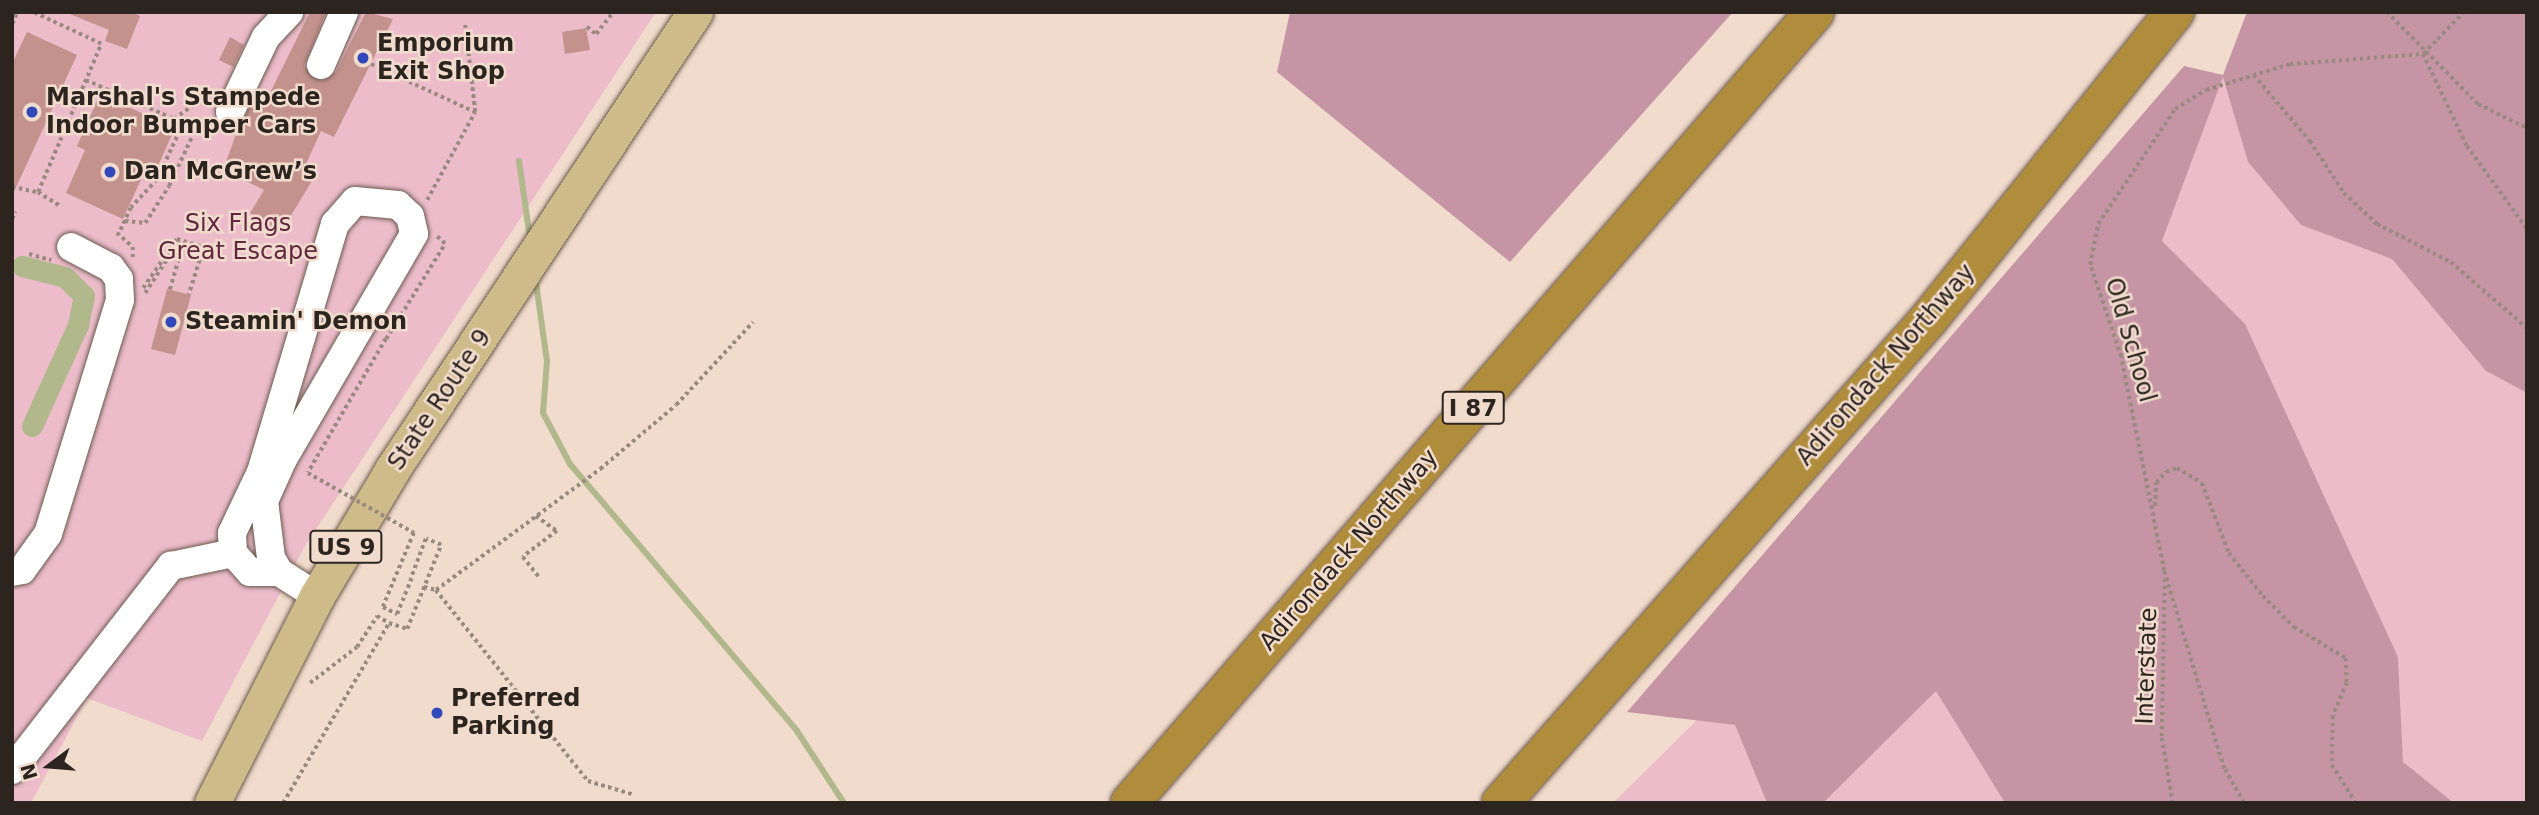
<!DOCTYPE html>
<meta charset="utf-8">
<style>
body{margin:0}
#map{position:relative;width:2539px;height:815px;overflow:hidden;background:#f0dbcd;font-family:"DejaVu Sans",sans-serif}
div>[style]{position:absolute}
.green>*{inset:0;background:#ecbccb}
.forest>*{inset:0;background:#c595a5}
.stream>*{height:6px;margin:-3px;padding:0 3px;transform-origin:3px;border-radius:3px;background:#b0b88c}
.canal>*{height:21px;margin:-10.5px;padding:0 10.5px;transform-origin:10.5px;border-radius:10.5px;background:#b0b88c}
.building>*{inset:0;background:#c3928c}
.path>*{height:3.5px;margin-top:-1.75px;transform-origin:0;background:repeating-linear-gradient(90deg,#998a80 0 3.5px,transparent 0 7px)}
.roads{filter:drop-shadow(0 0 2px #6c5a4e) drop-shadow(0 0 2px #6c5a4e)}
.minor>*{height:28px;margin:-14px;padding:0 14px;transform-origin:14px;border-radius:14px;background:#fff}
.major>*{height:35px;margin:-17.5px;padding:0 17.5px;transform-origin:17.5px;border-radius:17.5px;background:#cfbb8a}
.highway>*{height:38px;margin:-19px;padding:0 19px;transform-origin:19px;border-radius:19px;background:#af8d3c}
.path-bridge>*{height:3.5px;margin-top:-1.75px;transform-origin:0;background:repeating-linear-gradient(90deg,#998a80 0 3.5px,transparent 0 7px)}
.dots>*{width:19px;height:19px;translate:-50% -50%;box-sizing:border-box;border:4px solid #f0dbcd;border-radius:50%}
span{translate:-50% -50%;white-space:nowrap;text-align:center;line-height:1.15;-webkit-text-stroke:5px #f0dbcd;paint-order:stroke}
.shield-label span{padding:2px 5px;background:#f0dbcd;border:2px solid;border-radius:5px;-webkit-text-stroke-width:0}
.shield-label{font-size:23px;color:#2b241f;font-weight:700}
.poi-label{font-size:24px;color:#2b241f;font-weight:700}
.left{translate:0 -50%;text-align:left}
.park-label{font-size:24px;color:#62273f}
.street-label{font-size:24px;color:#2b241f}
.frame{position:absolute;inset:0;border:14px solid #2b241f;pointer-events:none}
.north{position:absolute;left:14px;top:731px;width:70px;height:70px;-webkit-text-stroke:5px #f0dbcd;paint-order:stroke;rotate:254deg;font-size:19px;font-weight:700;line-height:28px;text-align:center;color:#2b241f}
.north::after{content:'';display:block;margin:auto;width:24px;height:32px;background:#2b241f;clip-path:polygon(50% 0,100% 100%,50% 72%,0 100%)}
</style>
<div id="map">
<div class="green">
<i style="clip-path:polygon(12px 12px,656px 12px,305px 546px,202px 741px,87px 698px,31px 803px,12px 803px)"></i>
<i style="clip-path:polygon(2223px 75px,2248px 162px,2301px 225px,2392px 259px,2486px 371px,2527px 393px,2527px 803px,2454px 803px,2403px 763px,2398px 657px,2162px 241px)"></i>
<i style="clip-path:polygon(1936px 690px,2005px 803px,1823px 803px)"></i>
<i style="clip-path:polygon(1697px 720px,1735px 725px,1767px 803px,1613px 803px)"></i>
</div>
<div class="forest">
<i style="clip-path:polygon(1290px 12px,1733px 12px,1510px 262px,1277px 72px)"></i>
<i style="clip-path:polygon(2247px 12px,2527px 12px,2527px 393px,2486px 371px,2392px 259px,2301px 225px,2248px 162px,2223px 77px,2162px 241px,2245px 324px,2398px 657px,2403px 762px,2454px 803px,2005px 803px,1936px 691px,1823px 803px,1767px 803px,1735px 725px,1627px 712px,2184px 66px,2223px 75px)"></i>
</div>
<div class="stream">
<i style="left:519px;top:161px;width:78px;rotate:81.9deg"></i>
<i style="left:535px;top:276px;width:86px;rotate:82deg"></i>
<i style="left:547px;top:361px;width:52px;rotate:94.4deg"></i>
<i style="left:543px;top:413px;width:58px;rotate:62.1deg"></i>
<i style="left:570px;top:464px;width:350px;rotate:49.6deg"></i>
<i style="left:797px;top:731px;width:86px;rotate:56.9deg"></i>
</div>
<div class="canal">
<i style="left:22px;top:266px;width:44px;rotate:14.3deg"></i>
<i style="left:65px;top:277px;width:27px;rotate:45deg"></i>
<i style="left:84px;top:296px;width:30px;rotate:102deg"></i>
<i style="left:78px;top:325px;width:111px;rotate:114.5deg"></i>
</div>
<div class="building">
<i style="clip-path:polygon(65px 12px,132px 12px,140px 16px,127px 49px,105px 41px,109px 30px)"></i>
<i style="clip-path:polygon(310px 12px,326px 12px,304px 66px,322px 81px,336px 72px,366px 12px,393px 19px,334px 137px,321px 131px,306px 164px,318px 171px,281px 232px,250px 213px,264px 190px,223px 170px,239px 126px,255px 98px,265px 103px)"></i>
<i style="clip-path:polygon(586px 28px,590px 50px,565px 54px,562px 32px)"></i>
<i style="clip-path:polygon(27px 32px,77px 55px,12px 196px,12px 64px)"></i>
<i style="clip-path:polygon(230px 37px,244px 45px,233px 67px,219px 60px)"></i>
<i style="clip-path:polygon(100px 94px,175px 128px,153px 177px,144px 173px,123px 219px,66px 193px,85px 150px,77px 146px)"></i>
<i style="clip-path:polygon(167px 289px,191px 295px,175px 355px,151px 349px)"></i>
</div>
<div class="path">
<i style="left:2387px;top:12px;width:129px;rotate:45.3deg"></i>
<i style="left:2478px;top:104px;width:55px;rotate:26.1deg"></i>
<i style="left:12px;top:24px;width:13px;rotate:-67deg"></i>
<i style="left:587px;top:27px;width:11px;rotate:38deg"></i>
<i style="left:596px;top:34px;width:28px;rotate:-52deg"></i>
<i style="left:2423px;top:54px;width:102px;rotate:64.4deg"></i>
<i style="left:2467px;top:146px;width:102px;rotate:54.1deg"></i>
<i style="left:2423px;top:54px;width:59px;rotate:-45.7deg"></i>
<i style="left:371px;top:64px;width:115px;rotate:24.8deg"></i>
<i style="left:2254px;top:75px;width:87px;rotate:49.7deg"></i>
<i style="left:2310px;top:141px;width:62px;rotate:56.8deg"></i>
<i style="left:2344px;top:193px;width:45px;rotate:43.2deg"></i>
<i style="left:2377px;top:224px;width:83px;rotate:27.2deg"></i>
<i style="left:2451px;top:262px;width:101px;rotate:41deg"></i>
<i style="left:86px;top:80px;width:96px;rotate:23.9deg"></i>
<i style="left:174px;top:119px;width:13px;rotate:63deg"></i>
<i style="left:180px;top:131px;width:54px;rotate:115.1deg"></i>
<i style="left:157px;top:180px;width:38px;rotate:133deg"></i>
<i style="left:131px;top:208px;width:29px;rotate:115deg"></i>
<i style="left:174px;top:119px;width:49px;rotate:-35.9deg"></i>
<i style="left:12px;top:187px;width:26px;rotate:11deg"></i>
<i style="left:38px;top:192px;width:161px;rotate:-66.9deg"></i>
<i style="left:101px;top:44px;width:76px;rotate:-155.1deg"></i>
<i style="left:38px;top:192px;width:26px;rotate:32deg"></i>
<i style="left:427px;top:200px;width:100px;rotate:-61.4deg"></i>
<i style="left:475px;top:112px;width:88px;rotate:-96.6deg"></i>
<i style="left:12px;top:219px;width:8px;rotate:-67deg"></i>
<i style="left:125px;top:221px;width:20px;rotate:6deg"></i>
<i style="left:145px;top:223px;width:44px;rotate:-57deg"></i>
<i style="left:169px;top:186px;width:62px;rotate:-65.1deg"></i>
<i style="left:195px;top:130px;width:10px;rotate:-119deg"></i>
<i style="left:190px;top:121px;width:16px;rotate:-173deg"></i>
<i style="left:117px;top:233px;width:21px;rotate:41deg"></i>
<i style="left:133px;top:247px;width:12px;rotate:90deg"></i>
<i style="left:29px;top:254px;width:23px;rotate:15deg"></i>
<i style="left:143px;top:288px;width:60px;rotate:-55.2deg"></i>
<i style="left:177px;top:239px;width:28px;rotate:17deg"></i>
<i style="left:204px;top:247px;width:50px;rotate:107.4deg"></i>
<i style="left:145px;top:293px;width:59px;rotate:-56.9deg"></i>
<i style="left:177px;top:244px;width:6px;rotate:18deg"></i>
<i style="left:183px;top:246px;width:46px;rotate:106.5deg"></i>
<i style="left:386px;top:339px;width:112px;rotate:-58.2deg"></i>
<i style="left:445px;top:244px;width:12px;rotate:-138deg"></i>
<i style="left:2155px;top:506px;width:23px;rotate:-88deg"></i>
<i style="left:2156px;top:483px;width:15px;rotate:-48deg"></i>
<i style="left:2166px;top:472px;width:12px;rotate:-20deg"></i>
<i style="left:2177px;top:468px;width:29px;rotate:31deg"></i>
<i style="left:2202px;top:483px;width:75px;rotate:68.9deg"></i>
<i style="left:2229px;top:553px;width:55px;rotate:51.7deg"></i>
<i style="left:2263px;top:596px;width:44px;rotate:45deg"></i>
<i style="left:2294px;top:627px;width:61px;rotate:30.8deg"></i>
<i style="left:2346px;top:658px;width:25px;rotate:88deg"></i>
<i style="left:2347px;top:683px;width:36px;rotate:113deg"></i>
<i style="left:2333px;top:716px;width:49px;rotate:91.2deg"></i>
<i style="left:2332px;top:765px;width:45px;rotate:57.7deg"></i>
<i style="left:536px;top:516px;width:26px;rotate:36deg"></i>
<i style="left:557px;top:531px;width:43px;rotate:142.6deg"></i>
<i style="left:523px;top:557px;width:27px;rotate:51deg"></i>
<i style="left:2165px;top:579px;width:159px;rotate:91.1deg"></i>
<i style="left:2162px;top:738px;width:66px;rotate:80.4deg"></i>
<i style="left:424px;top:587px;width:12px;rotate:14deg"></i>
<i style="left:436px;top:590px;width:244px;rotate:51.5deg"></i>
<i style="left:588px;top:781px;width:46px;rotate:16.5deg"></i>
<i style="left:436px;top:590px;width:204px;rotate:-36.4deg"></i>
<i style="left:600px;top:469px;width:99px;rotate:-40.1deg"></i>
<i style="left:676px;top:405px;width:113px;rotate:-47.1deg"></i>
<i style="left:310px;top:683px;width:59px;rotate:-37.5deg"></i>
<i style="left:357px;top:647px;width:37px;rotate:-57deg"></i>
<i style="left:377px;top:616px;width:14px;rotate:30deg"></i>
<i style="left:283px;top:803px;width:209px;rotate:-59.5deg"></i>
<i style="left:389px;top:623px;width:19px;rotate:18deg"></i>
<i style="left:407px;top:629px;width:91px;rotate:-68deg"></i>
<i style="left:441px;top:545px;width:16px;rotate:-158deg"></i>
<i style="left:426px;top:539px;width:43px;rotate:110.6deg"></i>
<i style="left:2244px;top:803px;width:39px;rotate:-120deg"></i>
<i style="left:2224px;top:769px;width:207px;rotate:-106.9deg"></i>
<i style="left:2164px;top:571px;width:218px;rotate:-101.4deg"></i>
<i style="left:2121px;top:357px;width:97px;rotate:-108.6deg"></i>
<i style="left:2090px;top:265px;width:42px;rotate:-79deg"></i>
<i style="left:2098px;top:224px;width:138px;rotate:-56.2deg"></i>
<i style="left:2175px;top:109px;width:36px;rotate:-32deg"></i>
<i style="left:2206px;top:90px;width:88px;rotate:-17.2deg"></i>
<i style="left:2290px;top:64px;width:133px;rotate:-4.3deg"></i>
</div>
<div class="roads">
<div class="minor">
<i style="left:321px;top:65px;width:58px;rotate:-66.5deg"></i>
<i style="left:230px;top:112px;width:83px;rotate:-64.4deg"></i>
<i style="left:266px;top:37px;width:34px;rotate:-47deg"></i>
<i style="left:12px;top:572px;width:10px;rotate:-11deg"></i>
<i style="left:22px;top:570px;width:44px;rotate:-54.2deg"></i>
<i style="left:48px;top:534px;width:245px;rotate:-72.9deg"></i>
<i style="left:120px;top:300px;width:21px;rotate:-93deg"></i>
<i style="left:119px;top:279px;width:14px;rotate:-126deg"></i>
<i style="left:111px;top:268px;width:45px;rotate:-152.3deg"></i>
<i style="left:279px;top:572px;width:29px;rotate:180deg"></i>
<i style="left:250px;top:572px;width:25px;rotate:-132deg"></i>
<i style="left:233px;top:553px;width:20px;rotate:-93deg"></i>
<i style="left:232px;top:533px;width:68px;rotate:-64.6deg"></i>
<i style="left:261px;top:472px;width:259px;rotate:-73.4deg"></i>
<i style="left:335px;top:224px;width:30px;rotate:-49deg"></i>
<i style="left:355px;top:201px;width:43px;rotate:5.3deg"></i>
<i style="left:398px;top:205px;width:16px;rotate:43deg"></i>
<i style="left:410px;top:216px;width:18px;rotate:77deg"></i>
<i style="left:414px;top:234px;width:260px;rotate:120.2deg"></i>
<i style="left:283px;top:459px;width:46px;rotate:114.3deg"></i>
<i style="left:264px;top:501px;width:57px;rotate:83deg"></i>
<i style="left:271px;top:558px;width:16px;rotate:60deg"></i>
<i style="left:279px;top:572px;width:45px;rotate:32.3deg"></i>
<i style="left:12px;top:770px;width:259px;rotate:-52.1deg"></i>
<i style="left:171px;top:566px;width:63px;rotate:-11.8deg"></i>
</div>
<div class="major">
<i style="left:212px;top:803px;width:232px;rotate:-63.1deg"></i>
<i style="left:317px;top:596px;width:147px;rotate:-59.2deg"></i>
<i style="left:392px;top:470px;width:549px;rotate:-56.51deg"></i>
</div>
<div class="highway">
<i style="left:1130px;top:803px;width:1046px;rotate:-49.11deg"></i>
<i style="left:1501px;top:803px;width:645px;rotate:-48.52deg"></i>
<i style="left:1928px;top:320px;width:395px;rotate:-51.3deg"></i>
</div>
</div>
<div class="path-bridge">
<i style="left:386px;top:339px;width:155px;rotate:120.2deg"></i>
<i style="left:308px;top:473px;width:122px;rotate:29.5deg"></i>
<i style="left:414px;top:533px;width:80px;rotate:112.7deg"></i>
<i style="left:383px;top:607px;width:16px;rotate:27deg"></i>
<i style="left:397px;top:614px;width:38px;rotate:-68deg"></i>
</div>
<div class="dots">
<i style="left:363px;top:58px;background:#3148ba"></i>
<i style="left:32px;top:112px;background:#3148ba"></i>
<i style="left:110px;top:172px;background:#3148ba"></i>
<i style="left:171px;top:322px;background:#3148ba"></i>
<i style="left:437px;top:713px;background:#3148ba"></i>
</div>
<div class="shield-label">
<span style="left:1473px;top:408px">I 87</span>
<span style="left:346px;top:547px">US 9</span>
</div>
<div class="poi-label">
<span class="left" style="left:377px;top:58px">Emporium<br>Exit Shop</span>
<span class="left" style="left:46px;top:112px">Marshal's Stampede<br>Indoor Bumper Cars</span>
<span class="left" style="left:124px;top:172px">Dan McGrew’s</span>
<span class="left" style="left:185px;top:322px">Steamin' Demon</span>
<span class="left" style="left:451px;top:713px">Preferred<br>Parking</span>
</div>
<div class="park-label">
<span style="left:238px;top:238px">Six Flags<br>Great Escape</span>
</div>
<div class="street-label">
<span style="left:2130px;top:340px;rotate:74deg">Old School</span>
<span style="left:1886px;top:365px;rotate:-49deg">Adirondack Northway</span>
<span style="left:440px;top:400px;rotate:-56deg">State Route 9</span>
<span style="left:1349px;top:550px;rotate:-49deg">Adirondack Northway</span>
<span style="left:2147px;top:666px;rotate:-88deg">Interstate</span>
</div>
<div class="frame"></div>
<div class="north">N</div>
</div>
